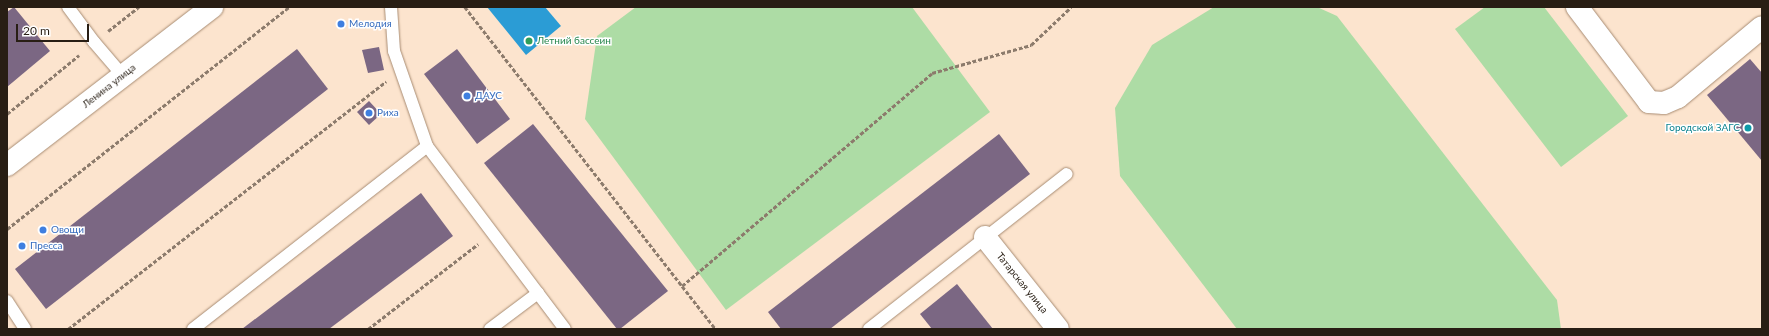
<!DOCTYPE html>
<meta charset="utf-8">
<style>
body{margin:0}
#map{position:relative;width:1769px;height:336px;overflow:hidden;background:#fce4ce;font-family:Lato,sans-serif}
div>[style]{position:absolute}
.green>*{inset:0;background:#addca5}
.water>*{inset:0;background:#2b9cd5}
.building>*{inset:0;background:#7b6783}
.path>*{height:2.5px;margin-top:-1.25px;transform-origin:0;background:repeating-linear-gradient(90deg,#8c7b6c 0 4px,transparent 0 6px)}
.roads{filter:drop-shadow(0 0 1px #a88c73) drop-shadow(0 0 1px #a88c73)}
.lane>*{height:12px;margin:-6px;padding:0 6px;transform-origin:6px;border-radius:6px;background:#fff}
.street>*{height:22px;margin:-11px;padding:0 11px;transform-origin:11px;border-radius:11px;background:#fff}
.secondary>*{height:22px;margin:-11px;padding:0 11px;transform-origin:11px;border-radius:11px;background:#fff}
.dots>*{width:11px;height:11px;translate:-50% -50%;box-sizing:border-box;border:2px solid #fff;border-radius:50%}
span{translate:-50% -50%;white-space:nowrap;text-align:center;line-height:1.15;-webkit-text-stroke:3px #fff;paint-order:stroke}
.shop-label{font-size:10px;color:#366cbe}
.left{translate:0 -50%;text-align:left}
.leisure-label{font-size:10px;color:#27864d}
.street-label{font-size:10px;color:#281e14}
.culture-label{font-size:10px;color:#0d838f}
.right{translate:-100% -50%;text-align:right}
.frame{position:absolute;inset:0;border:8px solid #281e14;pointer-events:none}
.scale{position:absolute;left:16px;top:24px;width:73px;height:18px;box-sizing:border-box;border:2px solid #281e14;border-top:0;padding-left:5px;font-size:12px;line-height:14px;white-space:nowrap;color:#281e14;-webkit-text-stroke:3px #fff;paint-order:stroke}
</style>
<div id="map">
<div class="green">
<i style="clip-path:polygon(636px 7px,912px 7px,990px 112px,726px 310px,585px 119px,597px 36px)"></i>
<i style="clip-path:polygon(1214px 7px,1317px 7px,1337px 16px,1557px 300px,1561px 329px,1237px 329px,1120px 176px,1115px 108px,1152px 45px)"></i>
<i style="clip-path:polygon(1485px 7px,1544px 7px,1628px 116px,1561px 167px,1455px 29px)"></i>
</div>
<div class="water">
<i style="clip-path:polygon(487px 7px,545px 7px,561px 26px,526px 55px)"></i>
</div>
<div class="building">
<i style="clip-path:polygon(14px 7px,50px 51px,7px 87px,7px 12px)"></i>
<i style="clip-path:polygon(379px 47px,384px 70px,368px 73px,362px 50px)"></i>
<i style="clip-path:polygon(297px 49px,328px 89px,46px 309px,15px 269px)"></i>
<i style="clip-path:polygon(457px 49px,510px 119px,477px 144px,424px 74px)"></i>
<i style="clip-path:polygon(1750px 59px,1762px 73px,1762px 161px,1707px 95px)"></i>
<i style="clip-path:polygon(369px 101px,381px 114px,369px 125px,357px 112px)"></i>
<i style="clip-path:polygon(533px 124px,668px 291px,620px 329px,617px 329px,484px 163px)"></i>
<i style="clip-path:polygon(999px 134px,1030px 174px,830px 329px,781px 329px,768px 312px)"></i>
<i style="clip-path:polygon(421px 193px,453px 236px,329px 329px,242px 329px)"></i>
<i style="clip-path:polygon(957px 284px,993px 329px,932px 329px,920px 314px)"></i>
</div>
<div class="path">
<i style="left:465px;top:7px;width:408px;rotate:52.1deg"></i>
<i style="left:108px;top:31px;width:39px;rotate:-38deg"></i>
<i style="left:7px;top:114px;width:93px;rotate:-39.3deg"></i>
<i style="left:7px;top:229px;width:359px;rotate:-38.2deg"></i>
<i style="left:682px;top:286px;width:328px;rotate:-40.4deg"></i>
<i style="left:932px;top:73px;width:103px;rotate:-15.8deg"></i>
<i style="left:1031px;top:45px;width:55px;rotate:-43.5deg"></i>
<i style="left:68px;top:329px;width:403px;rotate:-37.9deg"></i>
<i style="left:368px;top:329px;width:139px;rotate:-37.7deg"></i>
</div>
<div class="roads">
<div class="lane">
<i style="left:68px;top:7px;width:44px;rotate:53.4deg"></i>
<i style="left:94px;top:42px;width:45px;rotate:49.5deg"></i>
<i style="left:391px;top:7px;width:44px;rotate:86.1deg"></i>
<i style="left:394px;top:51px;width:101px;rotate:70.8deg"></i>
<i style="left:427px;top:146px;width:229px;rotate:53deg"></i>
<i style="left:7px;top:301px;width:33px;rotate:57deg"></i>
<i style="left:193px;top:329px;width:297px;rotate:-38deg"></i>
<i style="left:490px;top:329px;width:60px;rotate:-36.9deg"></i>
<i style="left:869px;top:329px;width:251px;rotate:-38.1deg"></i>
</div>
<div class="street">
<i style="left:1577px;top:7px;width:119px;rotate:52.8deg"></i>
<i style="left:1649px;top:102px;width:15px;rotate:4deg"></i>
<i style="left:1664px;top:103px;width:15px;rotate:-23deg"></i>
<i style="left:1678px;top:97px;width:109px;rotate:-39.8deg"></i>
<i style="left:985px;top:237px;width:117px;rotate:51.6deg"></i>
</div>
<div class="secondary">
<i style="left:7px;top:165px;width:259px;rotate:-37.6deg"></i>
</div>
</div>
<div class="dots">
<i style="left:341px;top:24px;background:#3f7fe0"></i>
<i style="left:529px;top:41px;background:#2e9e5b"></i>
<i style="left:467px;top:96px;background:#3f7fe0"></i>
<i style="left:369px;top:113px;background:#3f7fe0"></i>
<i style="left:1748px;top:128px;background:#0f9aa8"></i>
<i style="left:43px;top:230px;background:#3f7fe0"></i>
<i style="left:22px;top:246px;background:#3f7fe0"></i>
</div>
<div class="shop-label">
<span class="left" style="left:349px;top:24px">Мелодия</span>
<span class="left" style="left:475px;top:96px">ДАУС</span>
<span class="left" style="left:377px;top:113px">Риха</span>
<span class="left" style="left:51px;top:230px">Овощи</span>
<span class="left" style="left:30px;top:246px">Пресса</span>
</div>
<div class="leisure-label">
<span class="left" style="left:537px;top:41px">Летний бассеин</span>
</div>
<div class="street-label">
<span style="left:109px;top:86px;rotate:-38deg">Ленина улица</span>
<span style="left:1022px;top:283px;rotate:51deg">Татарская улица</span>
</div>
<div class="culture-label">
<span class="right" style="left:1740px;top:128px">Городской ЗАГС</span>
</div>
<div class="frame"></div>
<div class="scale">20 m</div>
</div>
